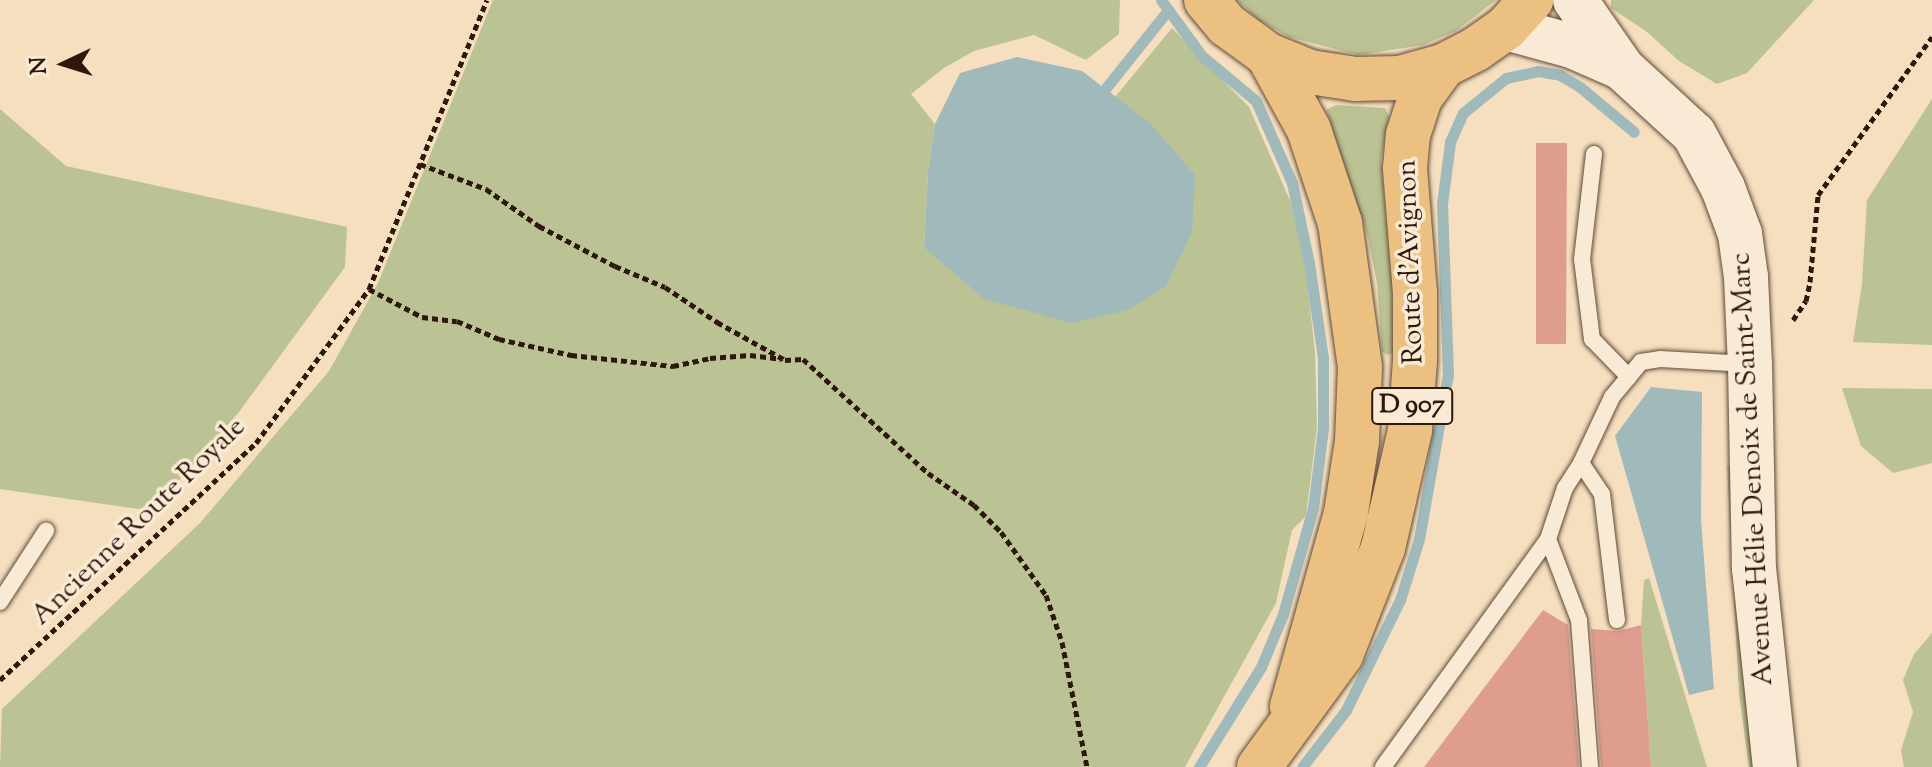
<!DOCTYPE html>
<meta charset="utf-8">
<style>
body{margin:0}
#map{position:relative;width:1932px;height:767px;overflow:hidden;background:#f6dfbf;font-family:"Sorts Mill Goudy",serif}
div>[style]{position:absolute}
.green>*{inset:0;background:#bbc293}
.water>*{inset:0;background:#a0babb}
.stream>*{height:11px;margin:-5.5px;padding:0 5.5px;transform-origin:5.5px;border-radius:5.5px;background:#a0babb}
.building>*{inset:0;background:#df9d90}
.path>*{height:5px;margin-top:-2.5px;transform-origin:0;background:repeating-linear-gradient(90deg,#2d180b 0 6px,transparent 0 10px)}
.roads{filter:drop-shadow(0 0 2px #5f4a38) drop-shadow(0 0 2px #5f4a38)}
.lane>*{height:16px;margin:-8px;padding:0 8px;transform-origin:8px;border-radius:8px;background:#f9ead5}
.secondary>*{height:44px;margin:-22px;padding:0 22px;transform-origin:22px;border-radius:22px;background:#f9ead5}
.primary>*{height:44px;margin:-22px;padding:0 22px;transform-origin:22px;border-radius:22px;background:#ebc080}
span{translate:-50% -50%;white-space:nowrap;text-align:center;line-height:1.15;-webkit-text-stroke:7px #f9ead5;paint-order:stroke}
.shield-label span{padding:2px 6px;background:#f9ead5;border:2px solid;border-radius:6px;-webkit-text-stroke-width:0}
.shield-label{font-size:26px;color:#2d180b;font-weight:700}
.street-label{font-size:28px;color:#2d180b}
.north{position:absolute;left:24px;top:24px;width:80px;height:80px;-webkit-text-stroke:6px #f9ead5;paint-order:stroke;rotate:266deg;font-size:22px;font-weight:700;line-height:32px;text-align:center;color:#2d180b}
.north::after{content:'';display:block;margin:auto;width:28px;height:36px;background:#2d180b;clip-path:polygon(50% 0,100% 100%,50% 72%,0 100%)}
</style>
<div id="map">
<div class="green">
<i style="clip-path:polygon(493px 0,1120px 0,1119px 34px,1086px 60px,1034px 35px,974px 51px,944px 68px,911px 94px,935px 124px,928px 171px,924px 247px,1150px 123px,1115px 97px,1172px 28px,1249px 107px,1301px 226px,1315px 352px,1317px 427px,1306px 516px,1292px 530px,1276px 603px,1185px 767px,0 767px,2px 709px,200px 523px,329px 371px,378px 283px)"></i>
<i style="clip-path:polygon(1237px 0,1496px 0,1456px 31px,1423px 45px,1359px 55px,1289px 37px,1259px 20px)"></i>
<i style="clip-path:polygon(1611px 0,1814px 0,1747px 73px,1717px 84px,1679px 61px,1647px 32px,1611px 8px)"></i>
<i style="clip-path:polygon(1932px 99px,1932px 345px,1853px 342px,1862px 284px,1867px 200px)"></i>
<i style="clip-path:polygon(1336px 105px,1385px 108px,1389px 116px,1381px 159px,1392px 284px,1393px 353px,1387px 355px,1382px 351px,1377px 283px,1367px 234px,1326px 110px)"></i>
<i style="clip-path:polygon(0 109px,66px 166px,347px 227px,345px 267px,239px 412px,152px 511px,0 489px)"></i>
<i style="clip-path:polygon(1842px 388px,1932px 389px,1932px 463px,1893px 473px,1861px 446px)"></i>
<i style="clip-path:polygon(1736px 465px,1759px 767px,1749px 767px,1739px 695px,1727px 466px)"></i>
<i style="clip-path:polygon(1649px 578px,1700px 744px,1707px 767px,1651px 767px,1641px 625px,1644px 580px)"></i>
<i style="clip-path:polygon(1932px 633px,1932px 767px,1904px 767px,1901px 750px,1913px 712px,1903px 680px,1914px 654px)"></i>
</div>
<div class="water">
<i style="clip-path:polygon(1017px 57px,1082px 71px,1150px 123px,1195px 175px,1192px 232px,1166px 286px,1128px 310px,1071px 323px,984px 299px,924px 247px,928px 171px,935px 124px,960px 73px)"></i>
<i style="clip-path:polygon(1651px 387px,1702px 392px,1701px 520px,1714px 689px,1689px 695px,1615px 436px)"></i>
</div>
<div class="stream">
<i style="left:1161px;top:0;width:69px;rotate:53.8deg"></i>
<i style="left:1202px;top:56px;width:70px;rotate:39.8deg"></i>
<i style="left:1256px;top:101px;width:90px;rotate:66.3deg"></i>
<i style="left:1292px;top:183px;width:82px;rotate:78deg"></i>
<i style="left:1309px;top:263px;width:96px;rotate:81.6deg"></i>
<i style="left:1323px;top:358px;width:70px;rotate:90deg"></i>
<i style="left:1323px;top:428px;width:81px;rotate:97.1deg"></i>
<i style="left:1313px;top:508px;width:110px;rotate:105.8deg"></i>
<i style="left:1283px;top:614px;width:57px;rotate:112.5deg"></i>
<i style="left:1261px;top:667px;width:118px;rotate:121.8deg"></i>
<i style="left:1105px;top:89px;width:101px;rotate:-51.4deg"></i>
<i style="left:1302px;top:767px;width:72px;rotate:-52.3deg"></i>
<i style="left:1346px;top:710px;width:123px;rotate:-63.9deg"></i>
<i style="left:1400px;top:600px;width:64px;rotate:-72.7deg"></i>
<i style="left:1419px;top:539px;width:167px;rotate:-80deg"></i>
<i style="left:1448px;top:375px;width:171px;rotate:-92deg"></i>
<i style="left:1442px;top:204px;width:63px;rotate:-82.6deg"></i>
<i style="left:1450px;top:142px;width:32px;rotate:-66deg"></i>
<i style="left:1463px;top:113px;width:55px;rotate:-39.1deg"></i>
<i style="left:1506px;top:78px;width:33px;rotate:-12deg"></i>
<i style="left:1538px;top:71px;width:22px;rotate:10deg"></i>
<i style="left:1560px;top:75px;width:23px;rotate:31deg"></i>
<i style="left:1580px;top:87px;width:70px;rotate:39.8deg"></i>
</div>
<div class="building">
<i style="clip-path:polygon(1536px 143px,1567px 143px,1566px 344px,1536px 344px)"></i>
<i style="clip-path:polygon(1543px 610px,1568px 625px,1579px 767px,1424px 767px)"></i>
<i style="clip-path:polygon(1641px 625px,1651px 767px,1601px 767px,1591px 629px,1618px 631px)"></i>
</div>
<div class="path">
<i style="left:420px;top:164px;width:71px;rotate:20.7deg"></i>
<i style="left:486px;top:189px;width:65px;rotate:34.9deg"></i>
<i style="left:539px;top:226px;width:86px;rotate:27.8deg"></i>
<i style="left:615px;top:266px;width:54px;rotate:22.8deg"></i>
<i style="left:665px;top:287px;width:63px;rotate:33.9deg"></i>
<i style="left:717px;top:322px;width:78px;rotate:29.2deg"></i>
<i style="left:785px;top:360px;width:18px;rotate:-3deg"></i>
<i style="left:803px;top:359px;width:169px;rotate:42.4deg"></i>
<i style="left:928px;top:473px;width:56px;rotate:34.8deg"></i>
<i style="left:974px;top:505px;width:38px;rotate:45deg"></i>
<i style="left:1001px;top:532px;width:77px;rotate:54.5deg"></i>
<i style="left:1046px;top:595px;width:50px;rotate:71.2deg"></i>
<i style="left:1062px;top:642px;width:127px;rotate:78.7deg"></i>
<i style="left:369px;top:289px;width:60px;rotate:27.8deg"></i>
<i style="left:422px;top:317px;width:35px;rotate:7deg"></i>
<i style="left:457px;top:321px;width:46px;rotate:23.2deg"></i>
<i style="left:499px;top:339px;width:74px;rotate:12.5deg"></i>
<i style="left:571px;top:355px;width:103px;rotate:6.2deg"></i>
<i style="left:673px;top:366px;width:38px;rotate:-12deg"></i>
<i style="left:710px;top:358px;width:40px;rotate:-4.3deg"></i>
<i style="left:750px;top:355px;width:31px;rotate:7deg"></i>
<i style="left:1793px;top:320px;width:23px;rotate:-56deg"></i>
<i style="left:1806px;top:301px;width:19px;rotate:-78deg"></i>
<i style="left:1810px;top:282px;width:87px;rotate:-84.7deg"></i>
<i style="left:1818px;top:195px;width:195px;rotate:-54.2deg"></i>
<i style="left:0;top:680px;width:349px;rotate:-42.8deg"></i>
<i style="left:256px;top:443px;width:191px;rotate:-53.7deg"></i>
<i style="left:369px;top:289px;width:312px;rotate:-67.8deg"></i>
</div>
<div class="roads">
<div class="lane">
<i style="left:1594px;top:154px;width:106px;rotate:96.5deg"></i>
<i style="left:1582px;top:259px;width:81px;rotate:82.9deg"></i>
<i style="left:1592px;top:339px;width:53px;rotate:45.8deg"></i>
<i style="left:1581px;top:463px;width:37px;rotate:56deg"></i>
<i style="left:1602px;top:494px;width:127px;rotate:83.2deg"></i>
<i style="left:1548px;top:539px;width:87px;rotate:69.1deg"></i>
<i style="left:1579px;top:620px;width:147px;rotate:85.7deg"></i>
<i style="left:0;top:602px;width:85px;rotate:-57.1deg"></i>
<i style="left:1383px;top:767px;width:281px;rotate:-54.1deg"></i>
<i style="left:1548px;top:539px;width:54px;rotate:-71.6deg"></i>
<i style="left:1565px;top:488px;width:30px;rotate:-57deg"></i>
<i style="left:1581px;top:463px;width:73px;rotate:-64.8deg"></i>
<i style="left:1612px;top:397px;width:45px;rotate:-50.4deg"></i>
<i style="left:1641px;top:362px;width:19px;rotate:-9deg"></i>
<i style="left:1660px;top:359px;width:88px;rotate:3.3deg"></i>
</div>
<div class="secondary">
<i style="left:1575px;top:0;width:84px;rotate:55.2deg"></i>
<i style="left:1623px;top:69px;width:96px;rotate:42.5deg"></i>
<i style="left:1694px;top:134px;width:61px;rotate:61.8deg"></i>
<i style="left:1723px;top:188px;width:49px;rotate:69.7deg"></i>
<i style="left:1740px;top:234px;width:43px;rotate:82.1deg"></i>
<i style="left:1746px;top:277px;width:87px;rotate:87.4deg"></i>
<i style="left:1750px;top:364px;width:204px;rotate:88.9deg"></i>
<i style="left:1754px;top:568px;width:200px;rotate:84deg"></i>
<i style="left:1506px;top:28px;width:68px;rotate:15.3deg"></i>
<i style="left:1572px;top:46px;width:52px;rotate:23.6deg"></i>
</div>
<div class="primary">
<i style="left:1206px;top:0;width:33px;rotate:50deg"></i>
<i style="left:1227px;top:25px;width:51px;rotate:36.2deg"></i>
<i style="left:1268px;top:55px;width:45px;rotate:22deg"></i>
<i style="left:1310px;top:72px;width:46px;rotate:8.8deg"></i>
<i style="left:1355px;top:79px;width:45px;rotate:-1.3deg"></i>
<i style="left:1400px;top:78px;width:45px;rotate:-15.6deg"></i>
<i style="left:1443px;top:66px;width:37px;rotate:-27deg"></i>
<i style="left:1476px;top:49px;width:37px;rotate:-35deg"></i>
<i style="left:1506px;top:28px;width:38px;rotate:-48deg"></i>
<i style="left:1268px;top:55px;width:85px;rotate:61.3deg"></i>
<i style="left:1309px;top:130px;width:98px;rotate:71.6deg"></i>
<i style="left:1340px;top:223px;width:145px;rotate:82.1deg"></i>
<i style="left:1360px;top:367px;width:74px;rotate:92.3deg"></i>
<i style="left:1357px;top:441px;width:73px;rotate:98.7deg"></i>
<i style="left:1346px;top:513px;width:201px;rotate:105.6deg"></i>
<i style="left:1259px;top:767px;width:139px;rotate:-53.8deg"></i>
<i style="left:1341px;top:655px;width:115px;rotate:-68.6deg"></i>
<i style="left:1383px;top:548px;width:121px;rotate:-77.1deg"></i>
<i style="left:1410px;top:430px;width:69px;rotate:-85.9deg"></i>
<i style="left:1415px;top:361px;width:68px;rotate:-90deg"></i>
<i style="left:1415px;top:293px;width:125px;rotate:-94.6deg"></i>
<i style="left:1405px;top:168px;width:33px;rotate:-85deg"></i>
<i style="left:1408px;top:135px;width:39px;rotate:-72deg"></i>
<i style="left:1420px;top:98px;width:39px;rotate:-54deg"></i>
</div>
</div>
<div class="shield-label">
<span style="left:1412px;top:406px">D 907</span>
</div>
<div class="street-label">
<span style="left:1411px;top:262px;rotate:-92deg">Route d'Avignon</span>
<span style="left:1753px;top:469px;rotate:-93deg">Avenue Hélie Denoix de Saint-Marc</span>
<span style="left:139px;top:522px;rotate:-44deg">Ancienne Route Royale</span>
</div>
<div class="north">N</div>
</div>
